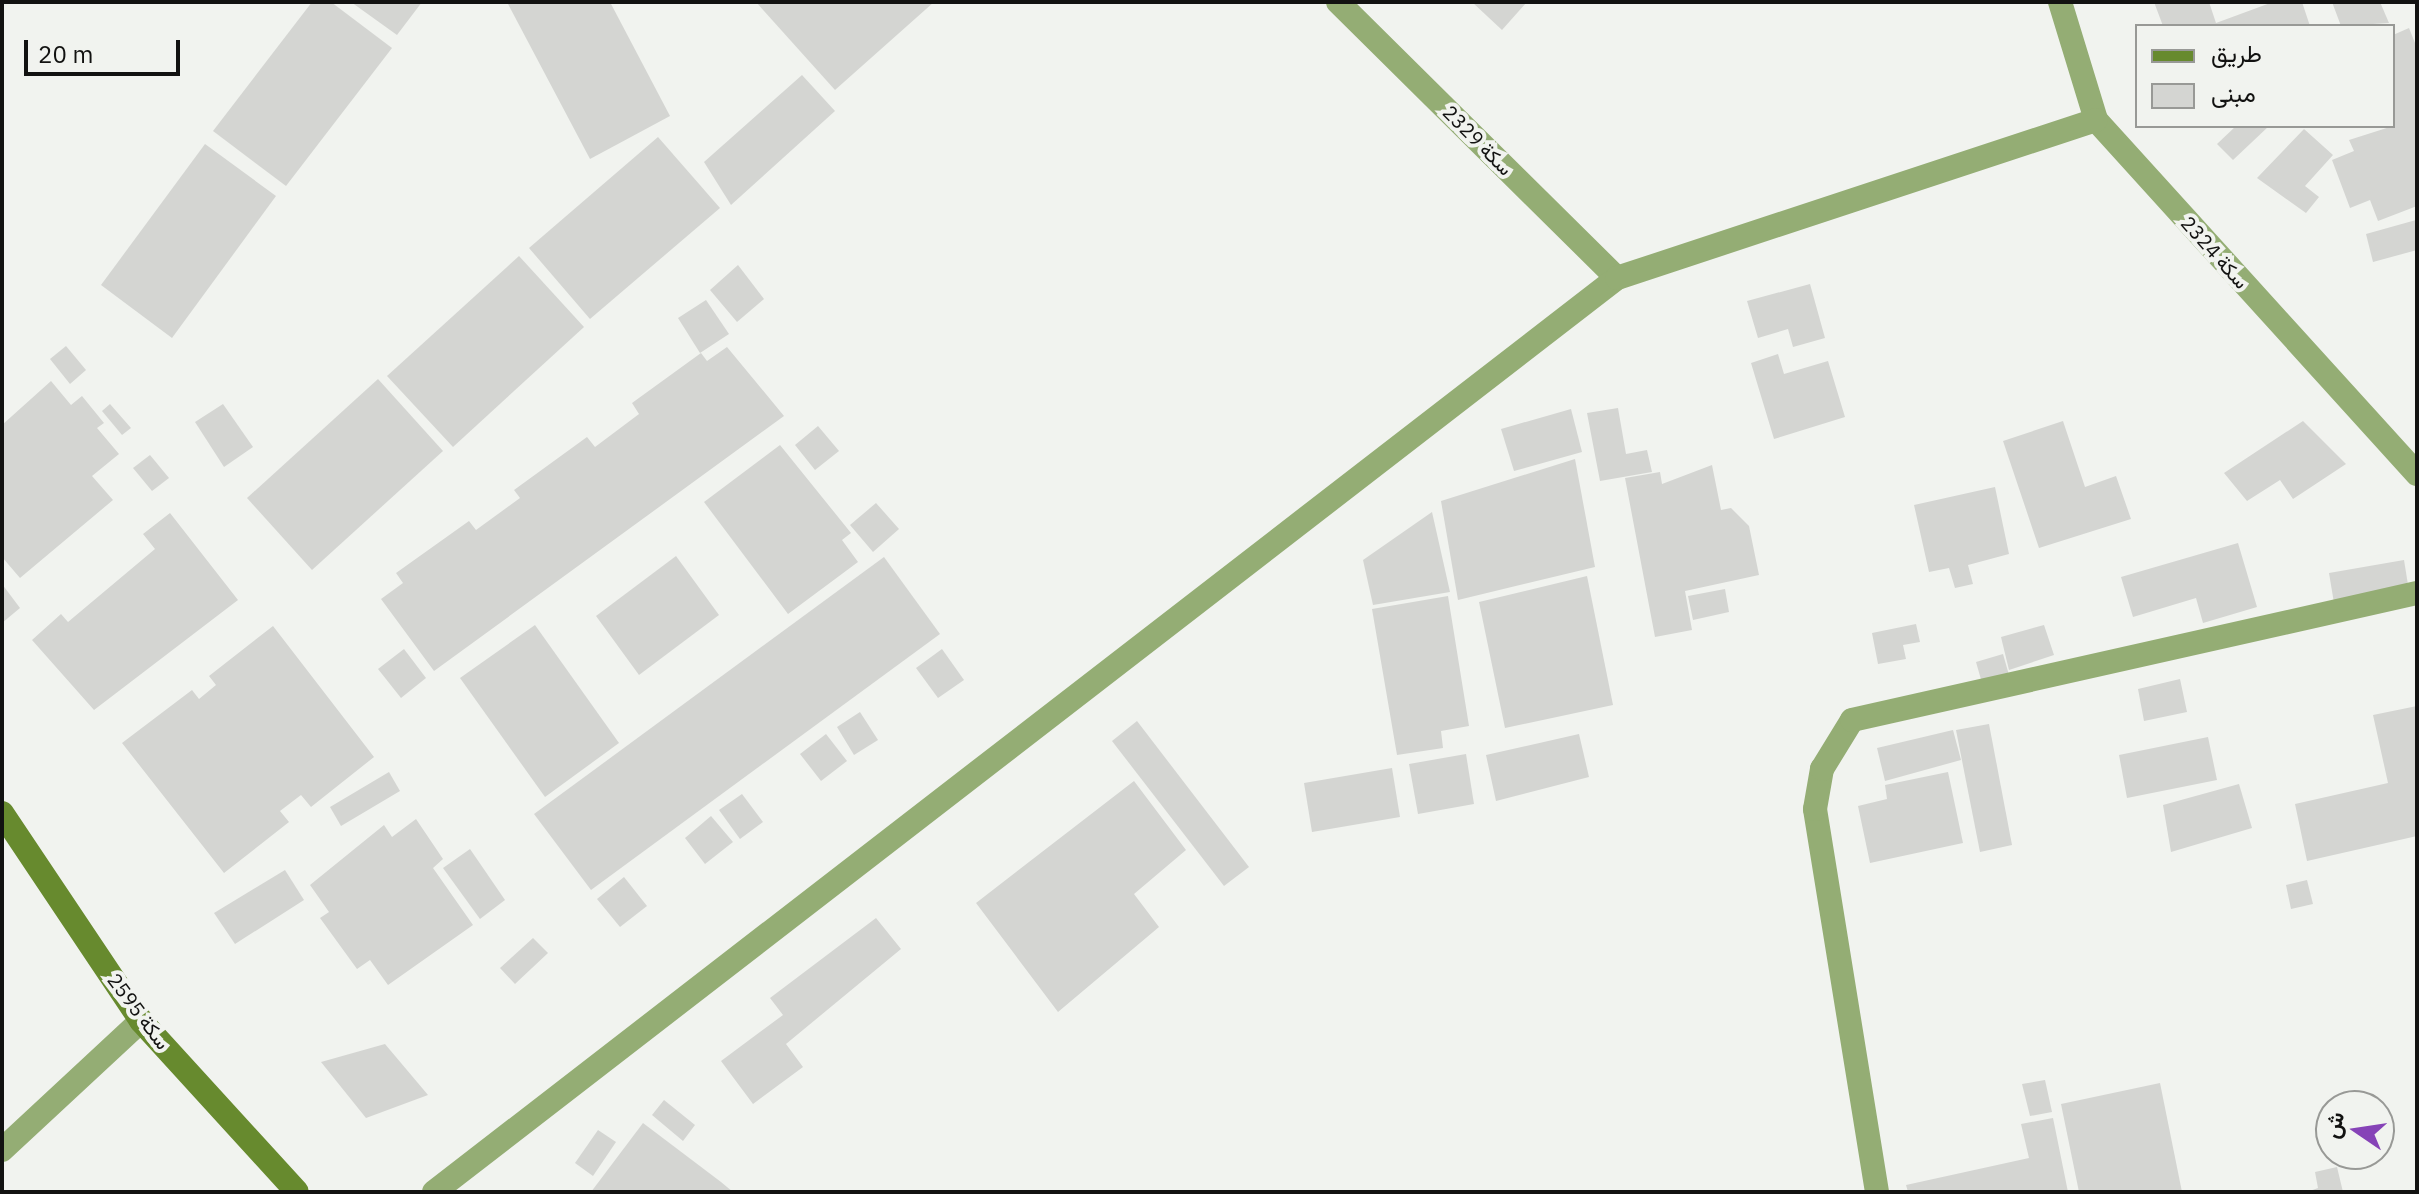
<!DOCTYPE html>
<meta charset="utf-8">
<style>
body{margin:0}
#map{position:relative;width:2419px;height:1194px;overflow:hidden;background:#f1f3ef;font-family:"IBM Plex Sans",Vazirmatn,sans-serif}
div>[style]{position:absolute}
.building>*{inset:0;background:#d4d5d2}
.lane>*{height:24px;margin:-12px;padding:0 12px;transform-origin:12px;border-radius:12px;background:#94ad74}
.street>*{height:24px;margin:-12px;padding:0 12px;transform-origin:12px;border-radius:12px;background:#94ad74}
.secondary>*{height:24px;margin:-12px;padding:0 12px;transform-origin:12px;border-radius:12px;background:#678a2e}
span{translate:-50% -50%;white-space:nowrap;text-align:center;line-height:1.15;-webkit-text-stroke:8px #f1f3ef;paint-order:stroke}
.street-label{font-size:20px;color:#121211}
.frame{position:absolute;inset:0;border:4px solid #121211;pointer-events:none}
.legend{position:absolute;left:2135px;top:24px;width:260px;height:104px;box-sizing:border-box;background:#f1f3ef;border:2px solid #989996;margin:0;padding:10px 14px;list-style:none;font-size:24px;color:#121211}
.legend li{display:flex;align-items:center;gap:16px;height:40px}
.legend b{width:40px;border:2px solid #989996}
.north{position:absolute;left:2315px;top:1090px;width:80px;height:80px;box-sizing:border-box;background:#f1f3ef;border:2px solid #989996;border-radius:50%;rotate:283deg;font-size:22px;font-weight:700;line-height:32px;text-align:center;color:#121211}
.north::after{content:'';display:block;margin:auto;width:28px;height:36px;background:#8643b7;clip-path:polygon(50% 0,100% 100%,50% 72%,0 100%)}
.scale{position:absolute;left:24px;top:40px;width:156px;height:36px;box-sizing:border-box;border:4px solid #121211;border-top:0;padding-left:10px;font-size:24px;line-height:28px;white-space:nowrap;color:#121211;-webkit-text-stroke:6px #f1f3ef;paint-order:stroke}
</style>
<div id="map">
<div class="building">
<i style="clip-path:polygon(312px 2px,331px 2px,392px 48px,286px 186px,213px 131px)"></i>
<i style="clip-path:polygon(351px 2px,422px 2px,397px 35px)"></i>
<i style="clip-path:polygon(610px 2px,670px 116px,590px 159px,508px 4px)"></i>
<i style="clip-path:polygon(756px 2px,934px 2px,835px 90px)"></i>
<i style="clip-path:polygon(1472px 2px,1527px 2px,1502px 30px)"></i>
<i style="clip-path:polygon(2154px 2px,2209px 2px,2216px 23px,2273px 2px,2302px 2px,2310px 26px,2163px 26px)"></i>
<i style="clip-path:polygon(2332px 2px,2380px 2px,2389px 23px,2341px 26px)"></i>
<i style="clip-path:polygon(2409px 28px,2417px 48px,2417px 206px,2378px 221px,2370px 200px,2350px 208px,2332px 160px,2354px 151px,2349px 140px,2393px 126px,2393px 35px)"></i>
<i style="clip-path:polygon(802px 75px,835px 111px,731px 205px,704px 162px)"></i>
<i style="clip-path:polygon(2236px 126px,2269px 126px,2233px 160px,2217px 144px)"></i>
<i style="clip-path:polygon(2304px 129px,2333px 155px,2305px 186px,2319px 197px,2306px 213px,2257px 178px)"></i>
<i style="clip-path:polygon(658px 137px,720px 208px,590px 319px,529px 248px)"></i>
<i style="clip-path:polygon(205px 144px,276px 196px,172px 338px,101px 285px)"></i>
<i style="clip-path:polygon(2416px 220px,2417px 250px,2373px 262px,2366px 234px)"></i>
<i style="clip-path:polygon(519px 256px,584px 327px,453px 447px,387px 376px)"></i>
<i style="clip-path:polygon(738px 265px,764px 299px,737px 322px,710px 290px)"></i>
<i style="clip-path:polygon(1810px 284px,1825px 338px,1793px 347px,1788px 329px,1758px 338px,1747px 301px)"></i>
<i style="clip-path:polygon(706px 300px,729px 334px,700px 353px,678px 318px)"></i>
<i style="clip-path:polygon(66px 346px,86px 370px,70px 384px,50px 359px)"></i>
<i style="clip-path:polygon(727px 347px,784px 416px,434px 671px,381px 599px,403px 583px,396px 573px,469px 521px,476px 530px,520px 498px,514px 490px,587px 437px,595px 447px,639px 414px,632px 403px,701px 353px,707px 361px)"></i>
<i style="clip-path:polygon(1778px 354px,1784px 374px,1828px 361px,1845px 417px,1774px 439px,1751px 363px)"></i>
<i style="clip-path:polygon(378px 379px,443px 451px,312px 570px,247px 498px)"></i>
<i style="clip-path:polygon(51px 381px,71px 405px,82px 396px,104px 423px,97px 428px,119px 454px,92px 476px,113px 500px,20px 578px,2px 557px,2px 425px)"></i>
<i style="clip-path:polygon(110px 404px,131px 428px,122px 435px,102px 411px)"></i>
<i style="clip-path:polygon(223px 404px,253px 447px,224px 467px,195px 422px)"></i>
<i style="clip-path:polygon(1618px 408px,1626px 454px,1647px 450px,1652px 472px,1600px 481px,1587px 413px)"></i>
<i style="clip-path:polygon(1571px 409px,1582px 452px,1514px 471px,1501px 429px)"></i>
<i style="clip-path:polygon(2063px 421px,2085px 487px,2116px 476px,2131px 519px,2039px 548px,2003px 441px)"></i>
<i style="clip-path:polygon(2303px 421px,2346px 464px,2293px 499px,2280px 480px,2247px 501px,2224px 473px)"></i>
<i style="clip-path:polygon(818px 426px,839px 451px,815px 470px,795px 445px)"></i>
<i style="clip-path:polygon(780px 445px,851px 533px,842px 540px,858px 562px,788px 614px,704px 502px)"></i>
<i style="clip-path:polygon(150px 455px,169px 478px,152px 491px,133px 468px)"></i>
<i style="clip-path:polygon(1575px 459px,1595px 567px,1458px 600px,1441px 501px)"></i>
<i style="clip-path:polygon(1712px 465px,1721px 510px,1731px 508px,1749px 526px,1759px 575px,1685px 591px,1692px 630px,1655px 637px,1625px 478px,1660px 472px,1662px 484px)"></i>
<i style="clip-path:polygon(1995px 487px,2009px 554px,1968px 565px,1973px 584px,1955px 588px,1949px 568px,1929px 572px,1914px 505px)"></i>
<i style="clip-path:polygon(876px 503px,899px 529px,873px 552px,850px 525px)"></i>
<i style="clip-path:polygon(1432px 512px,1450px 592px,1373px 605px,1363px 560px)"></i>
<i style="clip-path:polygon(170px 513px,238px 600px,94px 710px,32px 640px,61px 614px,68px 622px,155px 549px,143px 534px)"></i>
<i style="clip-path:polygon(2238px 543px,2257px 607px,2203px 623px,2196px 598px,2133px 617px,2121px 577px)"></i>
<i style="clip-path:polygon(676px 556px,719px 615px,639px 675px,596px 616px)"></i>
<i style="clip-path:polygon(884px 557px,940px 634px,591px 890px,534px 814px)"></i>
<i style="clip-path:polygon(2404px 560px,2409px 591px,2334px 603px,2329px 573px)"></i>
<i style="clip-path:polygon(1587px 576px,1613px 705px,1505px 728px,1479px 602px)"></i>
<i style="clip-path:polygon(2px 584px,20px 608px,2px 623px)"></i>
<i style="clip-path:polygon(1725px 589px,1729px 612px,1693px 620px,1688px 596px)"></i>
<i style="clip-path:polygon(1448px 596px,1469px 726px,1441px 731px,1443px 748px,1397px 755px,1372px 609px)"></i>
<i style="clip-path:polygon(1916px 624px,1920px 642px,1903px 645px,1906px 659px,1878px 664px,1872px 633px)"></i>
<i style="clip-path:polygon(535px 625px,619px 743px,545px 797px,460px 678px)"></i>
<i style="clip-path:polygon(2044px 625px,2054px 655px,2009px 670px,2001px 637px)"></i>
<i style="clip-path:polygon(273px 626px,374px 757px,311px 807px,301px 795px,280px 811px,289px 822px,224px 873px,122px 743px,192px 690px,199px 699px,216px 685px,209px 676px)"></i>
<i style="clip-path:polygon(404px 649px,426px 678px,401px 698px,378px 669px)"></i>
<i style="clip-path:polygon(942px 649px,964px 680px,938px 698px,916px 668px)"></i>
<i style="clip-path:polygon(2003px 654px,2009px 675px,1982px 683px,1976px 662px)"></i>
<i style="clip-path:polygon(2180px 679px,2187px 712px,2144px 721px,2138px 689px)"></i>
<i style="clip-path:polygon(2417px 706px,2417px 836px,2307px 861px,2295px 804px,2388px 783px,2373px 715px)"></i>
<i style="clip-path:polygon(860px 712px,878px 740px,854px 755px,837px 727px)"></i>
<i style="clip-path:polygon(1137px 721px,1249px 867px,1224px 886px,1112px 741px)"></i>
<i style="clip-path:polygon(1989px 724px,2012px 845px,1980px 852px,1956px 730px)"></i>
<i style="clip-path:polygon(1953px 730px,1961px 760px,1885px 781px,1877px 748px)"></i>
<i style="clip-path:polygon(826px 734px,847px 761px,821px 781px,800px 754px)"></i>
<i style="clip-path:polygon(1579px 734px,1589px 777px,1496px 801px,1486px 755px)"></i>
<i style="clip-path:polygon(2208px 737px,2217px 780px,2127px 798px,2119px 755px)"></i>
<i style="clip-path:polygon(1466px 754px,1474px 804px,1418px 814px,1409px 764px)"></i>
<i style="clip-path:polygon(1392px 768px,1400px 817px,1312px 832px,1304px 783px)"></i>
<i style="clip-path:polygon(389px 772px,400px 791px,341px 826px,330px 807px)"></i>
<i style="clip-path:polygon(1948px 772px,1963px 843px,1870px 863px,1858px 806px,1887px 799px,1885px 785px)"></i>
<i style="clip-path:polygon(1134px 781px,1186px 850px,1134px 894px,1159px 927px,1058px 1012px,976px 903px)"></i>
<i style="clip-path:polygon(2239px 784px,2252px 828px,2171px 852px,2163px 805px)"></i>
<i style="clip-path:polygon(742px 794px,763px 822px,740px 839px,719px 810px)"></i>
<i style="clip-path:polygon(711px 816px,733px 842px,705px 864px,685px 838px)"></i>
<i style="clip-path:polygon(416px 819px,443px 859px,433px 868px,473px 925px,388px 985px,370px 960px,357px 969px,320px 918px,329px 912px,310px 885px,384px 825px,392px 837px)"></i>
<i style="clip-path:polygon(470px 849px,505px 900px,480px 919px,443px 868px)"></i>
<i style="clip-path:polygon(285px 870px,304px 900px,235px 944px,214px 913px)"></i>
<i style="clip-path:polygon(624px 877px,647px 906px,620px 927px,597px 899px)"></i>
<i style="clip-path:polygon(2307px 880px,2313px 904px,2291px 909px,2286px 885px)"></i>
<i style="clip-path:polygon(876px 918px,901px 949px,786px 1044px,803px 1067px,753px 1104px,721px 1061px,783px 1015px,770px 998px)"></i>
<i style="clip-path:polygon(533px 938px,548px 953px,515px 984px,500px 968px)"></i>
<i style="clip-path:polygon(385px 1044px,428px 1095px,366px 1118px,321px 1062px)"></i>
<i style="clip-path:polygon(2045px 1080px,2052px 1112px,2030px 1116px,2022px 1084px)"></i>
<i style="clip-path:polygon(2160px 1083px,2182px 1192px,2079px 1192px,2061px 1104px)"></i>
<i style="clip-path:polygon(664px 1100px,695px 1125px,683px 1141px,652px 1115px)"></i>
<i style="clip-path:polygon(2053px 1118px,2068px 1192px,1908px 1192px,1906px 1185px,2029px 1158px,2021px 1124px)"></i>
<i style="clip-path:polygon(643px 1123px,721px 1182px,733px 1192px,591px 1192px)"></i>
<i style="clip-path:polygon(598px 1130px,616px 1142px,593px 1176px,575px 1163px)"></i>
<i style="clip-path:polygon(2337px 1167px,2343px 1192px,2307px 1192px,2318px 1188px,2315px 1172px)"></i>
</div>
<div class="lane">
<i style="left:2px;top:1150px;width:190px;rotate:-42.9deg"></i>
</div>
<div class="street">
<i style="left:1338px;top:2px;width:392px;rotate:44.7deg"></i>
<i style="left:2060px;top:2px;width:123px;rotate:73deg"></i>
<i style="left:2096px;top:120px;width:478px;rotate:47.8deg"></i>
<i style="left:434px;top:1192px;width:1495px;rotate:-37.69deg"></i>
<i style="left:1617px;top:278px;width:504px;rotate:-18.26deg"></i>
<i style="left:1877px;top:1192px;width:388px;rotate:-99.2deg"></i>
<i style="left:1815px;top:809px;width:41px;rotate:-80.1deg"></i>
<i style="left:1822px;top:769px;width:57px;rotate:-58.5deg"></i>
<i style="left:1852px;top:720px;width:579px;rotate:-12.67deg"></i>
</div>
<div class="secondary">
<i style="left:2px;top:813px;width:250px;rotate:56.2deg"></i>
<i style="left:141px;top:1021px;width:231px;rotate:47.6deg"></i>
</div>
<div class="street-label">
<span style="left:1478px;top:140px;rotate:45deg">سكة 2329</span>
<span style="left:2215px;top:252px;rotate:48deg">سكة 2324</span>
<span style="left:139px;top:1011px;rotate:53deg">سكة 2595</span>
</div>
<div class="frame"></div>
<ul class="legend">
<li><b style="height:10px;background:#678a2e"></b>طريق</li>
<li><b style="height:22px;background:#d4d5d2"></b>مبنى</li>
</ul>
<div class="north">ش</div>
<div class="scale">20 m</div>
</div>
